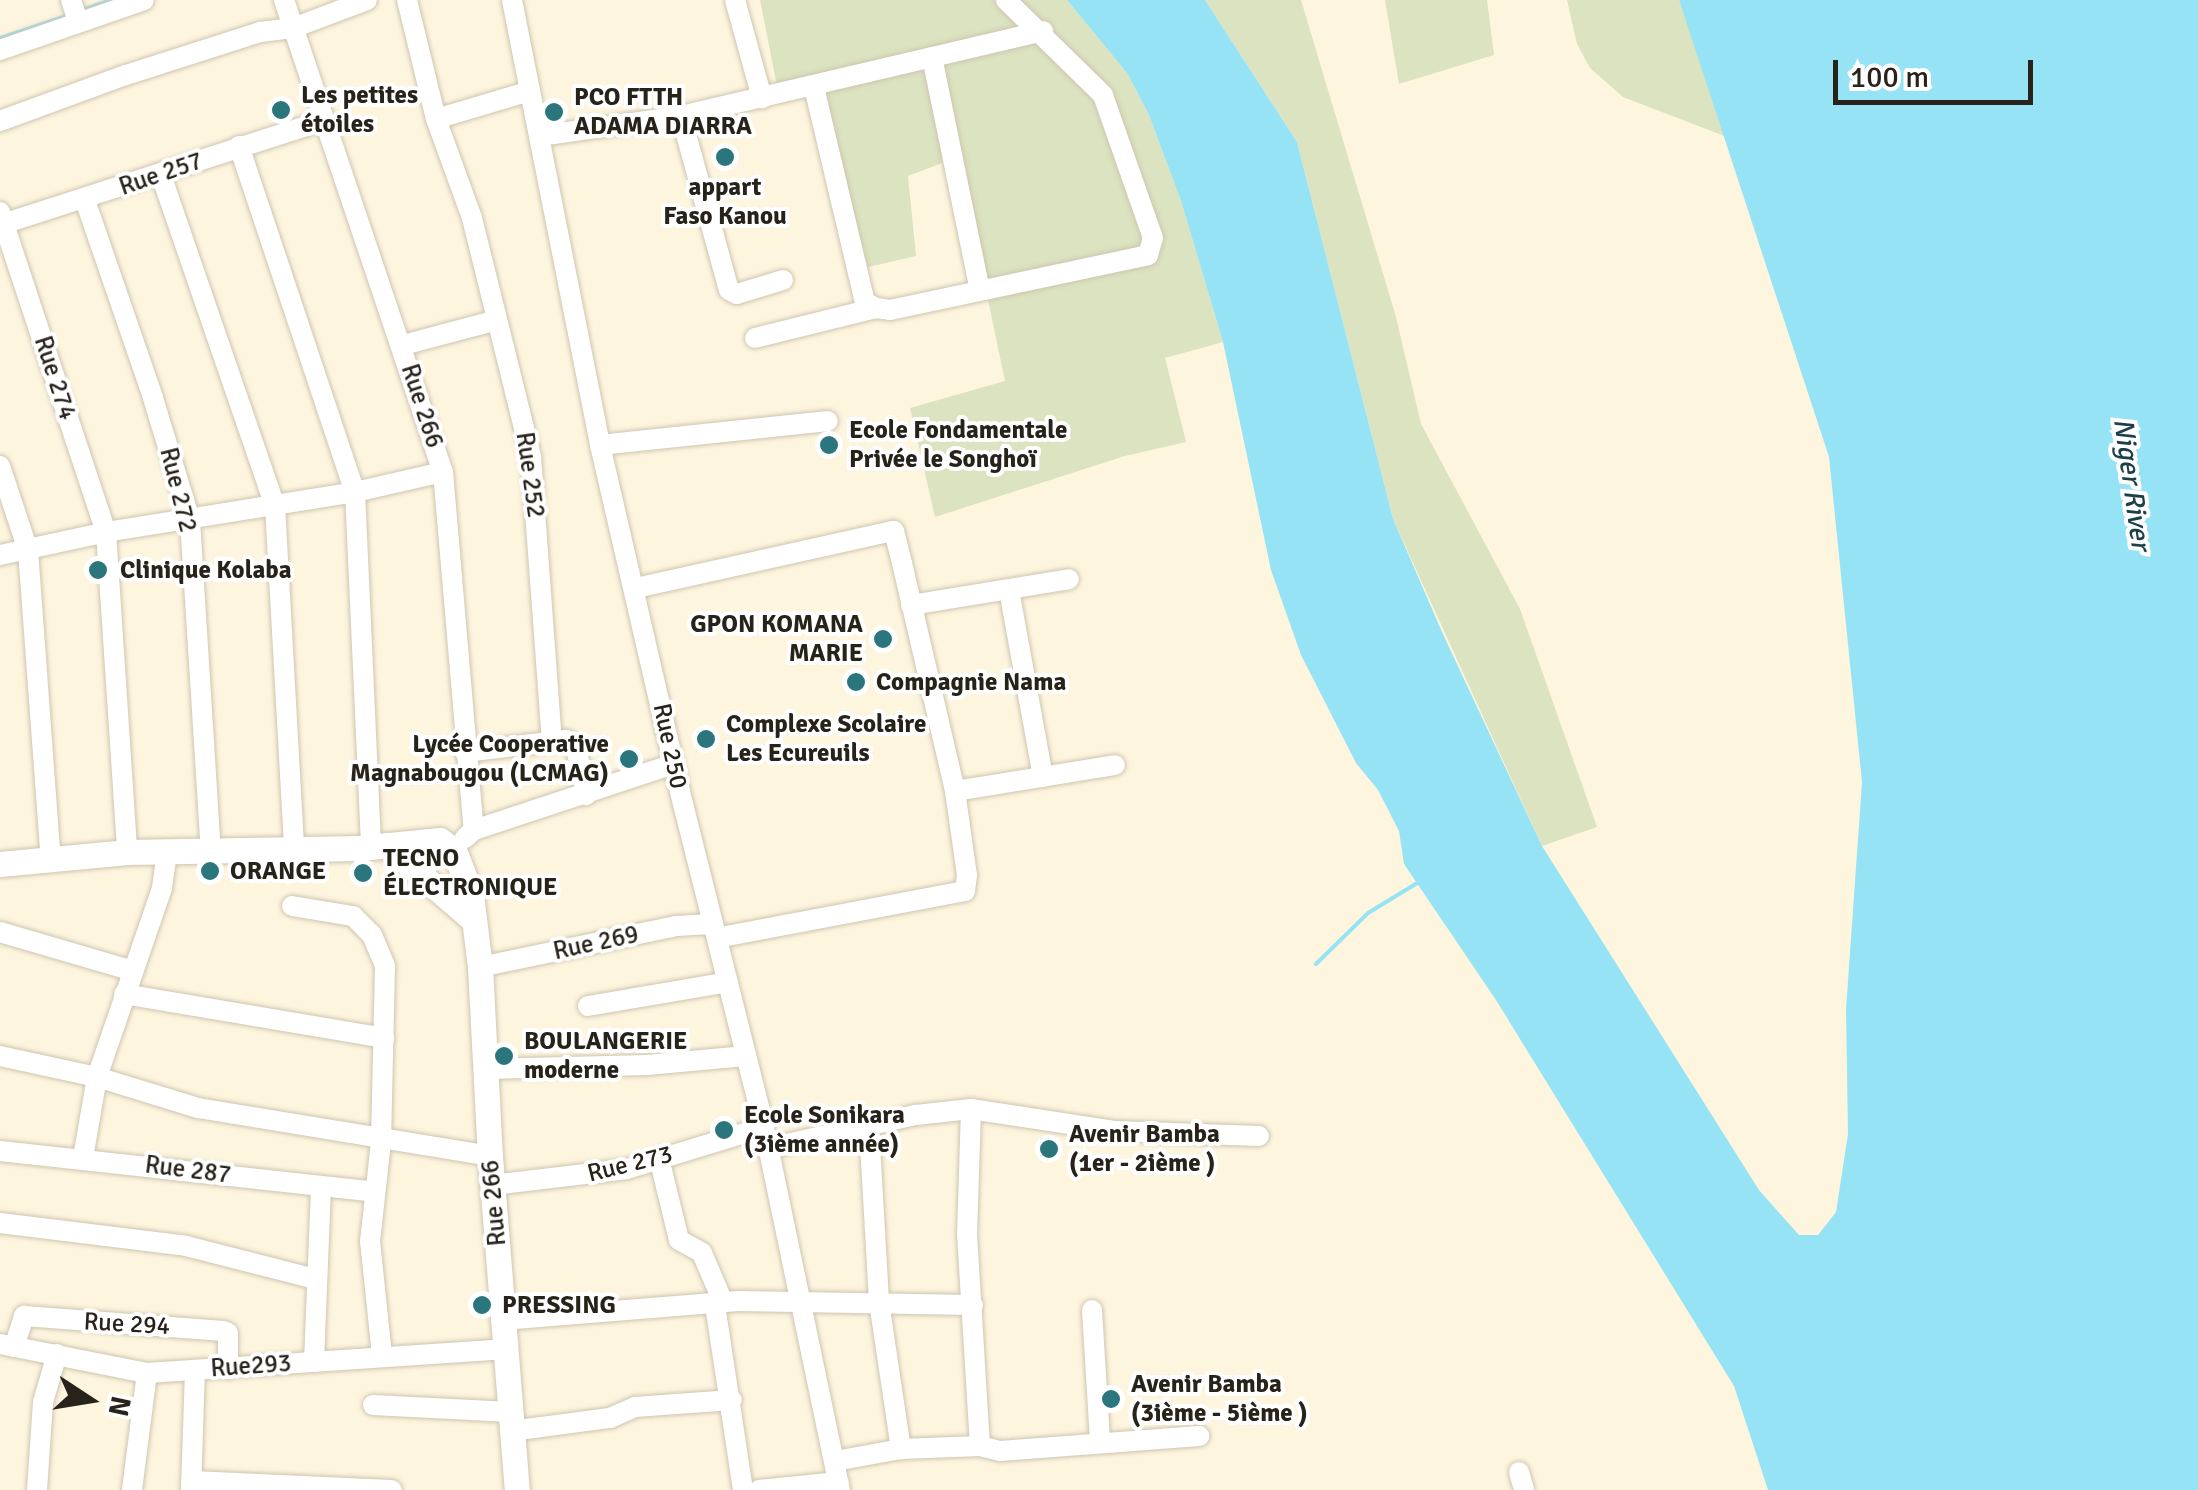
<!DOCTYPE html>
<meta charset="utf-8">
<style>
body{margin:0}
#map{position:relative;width:2198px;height:1490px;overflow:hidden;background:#fef5df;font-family:Signika,sans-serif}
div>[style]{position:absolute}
.green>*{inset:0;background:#dbe3c0}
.water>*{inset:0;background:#97e3f6}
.stream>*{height:4px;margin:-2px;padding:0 2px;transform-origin:2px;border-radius:2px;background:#97e3f6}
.roads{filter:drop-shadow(0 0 2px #cec5b0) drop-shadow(0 0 2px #cec5b0)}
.minor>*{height:20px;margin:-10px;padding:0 10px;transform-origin:10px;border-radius:10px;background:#fff}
.major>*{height:25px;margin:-12.5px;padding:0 12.5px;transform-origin:12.5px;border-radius:12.5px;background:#fff}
.dots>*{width:28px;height:28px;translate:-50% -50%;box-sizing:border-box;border:5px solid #fff;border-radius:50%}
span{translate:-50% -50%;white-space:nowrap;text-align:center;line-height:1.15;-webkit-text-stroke:8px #fff;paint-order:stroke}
.poi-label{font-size:25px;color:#27231b;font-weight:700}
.left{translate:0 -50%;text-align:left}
.right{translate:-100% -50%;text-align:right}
.street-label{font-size:25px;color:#27231b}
.water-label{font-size:28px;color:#1c3f48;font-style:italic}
.north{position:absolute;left:40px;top:1350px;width:100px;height:100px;-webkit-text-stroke:8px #fff;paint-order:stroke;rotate:102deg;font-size:28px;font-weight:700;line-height:40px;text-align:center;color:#27231b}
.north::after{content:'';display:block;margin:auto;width:35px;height:45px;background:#27231b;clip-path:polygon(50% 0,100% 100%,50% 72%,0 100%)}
.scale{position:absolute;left:1833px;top:60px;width:200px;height:45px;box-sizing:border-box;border:5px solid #27231b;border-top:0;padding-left:12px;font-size:30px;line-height:35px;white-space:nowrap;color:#27231b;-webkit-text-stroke:8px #fff;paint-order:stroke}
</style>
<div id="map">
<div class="green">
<i style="clip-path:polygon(760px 0,1067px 0,1127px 73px,1149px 115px,1181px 201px,1223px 342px,1165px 358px,1186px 442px,1125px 456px,935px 517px,910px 408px,1005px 381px,958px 157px,908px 176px,916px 256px,868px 267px,818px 76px,777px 86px)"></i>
<i style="clip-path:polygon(1205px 0,1301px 0,1396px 317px,1421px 424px,1520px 609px,1597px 827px,1542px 846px,1393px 519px,1297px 142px)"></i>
<i style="clip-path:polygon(1385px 0,1487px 0,1494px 55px,1399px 84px)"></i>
<i style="clip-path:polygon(1567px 0,1679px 0,1727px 137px,1623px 97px,1590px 68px,1577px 44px)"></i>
</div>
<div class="water">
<i style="clip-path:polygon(1067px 0,1205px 0,1297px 142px,1393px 519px,1442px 632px,1542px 846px,1759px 1190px,1799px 1235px,1818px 1235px,1836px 1212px,1848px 1134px,1846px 1009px,1862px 782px,1829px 457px,1679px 0,2198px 0,2198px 1490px,1768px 1490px,1734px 1386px,1496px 1000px,1404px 864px,1399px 831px,1378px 790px,1356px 763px,1301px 655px,1271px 570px,1223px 342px,1181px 201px,1149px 115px,1127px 73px)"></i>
</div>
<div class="stream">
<i style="left:82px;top:10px;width:31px;rotate:-19deg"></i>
<i style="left:0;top:38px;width:73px;rotate:-18.4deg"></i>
<i style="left:1316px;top:964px;width:73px;rotate:-44.4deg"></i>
<i style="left:1368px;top:913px;width:60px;rotate:-31.3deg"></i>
</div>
<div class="roads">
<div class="minor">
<i style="left:71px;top:0;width:23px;rotate:72deg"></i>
<i style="left:284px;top:0;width:498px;rotate:71.4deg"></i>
<i style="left:443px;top:472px;width:359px;rotate:85.1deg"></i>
<i style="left:407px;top:0;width:122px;rotate:76.3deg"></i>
<i style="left:436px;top:119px;width:105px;rotate:70deg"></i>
<i style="left:472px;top:218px;width:246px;rotate:76.1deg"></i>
<i style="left:531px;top:457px;width:286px;rotate:85.8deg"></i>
<i style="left:512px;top:0;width:454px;rotate:78.8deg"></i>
<i style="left:600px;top:445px;width:368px;rotate:77deg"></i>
<i style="left:683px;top:804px;width:333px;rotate:75.9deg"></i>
<i style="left:764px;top:1127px;width:371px;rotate:78.2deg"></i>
<i style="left:735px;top:0;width:102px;rotate:74.6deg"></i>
<i style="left:0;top:50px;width:152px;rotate:-19.1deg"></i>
<i style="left:932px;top:57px;width:238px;rotate:78.4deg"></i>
<i style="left:814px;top:87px;width:221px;rotate:76.7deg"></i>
<i style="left:865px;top:302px;width:13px;rotate:29deg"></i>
<i style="left:876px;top:308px;width:14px;rotate:8deg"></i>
<i style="left:890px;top:310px;width:264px;rotate:-12deg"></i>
<i style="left:1148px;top:255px;width:18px;rotate:-74deg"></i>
<i style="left:1153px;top:238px;width:151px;rotate:-109.3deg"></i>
<i style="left:1103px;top:95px;width:136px;rotate:-135.6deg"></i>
<i style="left:681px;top:116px;width:180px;rotate:74.6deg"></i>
<i style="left:729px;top:290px;width:9px;rotate:27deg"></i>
<i style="left:737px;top:294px;width:48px;rotate:-16.9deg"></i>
<i style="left:436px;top:119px;width:98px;rotate:-16.6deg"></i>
<i style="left:0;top:121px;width:134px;rotate:-20.1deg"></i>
<i style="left:126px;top:75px;width:141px;rotate:-17.8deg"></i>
<i style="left:260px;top:32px;width:33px;rotate:-7deg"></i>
<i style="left:293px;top:28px;width:79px;rotate:-20.7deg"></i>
<i style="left:539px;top:136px;width:143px;rotate:-8deg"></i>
<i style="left:681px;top:116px;width:372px;rotate:-13.2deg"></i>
<i style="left:239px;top:146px;width:365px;rotate:71.5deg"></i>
<i style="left:355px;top:492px;width:355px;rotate:87.4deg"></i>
<i style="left:161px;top:175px;width:350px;rotate:71deg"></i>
<i style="left:275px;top:506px;width:344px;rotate:86.8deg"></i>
<i style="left:85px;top:200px;width:209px;rotate:71deg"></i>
<i style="left:153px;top:398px;width:127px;rotate:73.1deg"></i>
<i style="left:190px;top:520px;width:334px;rotate:86.4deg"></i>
<i style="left:0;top:212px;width:337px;rotate:71.7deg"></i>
<i style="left:106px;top:532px;width:321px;rotate:86.2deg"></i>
<i style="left:0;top:225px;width:338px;rotate:-17.9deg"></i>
<i style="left:755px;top:338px;width:125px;rotate:-13.9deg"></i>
<i style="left:403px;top:345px;width:97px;rotate:-14.9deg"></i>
<i style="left:600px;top:445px;width:229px;rotate:-6deg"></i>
<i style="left:0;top:466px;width:89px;rotate:71.6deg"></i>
<i style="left:28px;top:550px;width:311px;rotate:85.8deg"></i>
<i style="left:0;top:555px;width:108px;rotate:-12.2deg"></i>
<i style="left:106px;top:532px;width:252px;rotate:-9.1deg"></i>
<i style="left:355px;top:492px;width:90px;rotate:-12.8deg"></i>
<i style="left:636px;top:588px;width:264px;rotate:-12.5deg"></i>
<i style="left:894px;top:531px;width:33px;rotate:76deg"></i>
<i style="left:902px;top:563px;width:234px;rotate:76.9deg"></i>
<i style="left:955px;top:791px;width:85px;rotate:81.9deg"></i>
<i style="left:967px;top:875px;width:16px;rotate:97deg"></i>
<i style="left:965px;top:891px;width:252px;rotate:169.3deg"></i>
<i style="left:1009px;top:590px;width:190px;rotate:79.7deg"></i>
<i style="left:911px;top:605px;width:160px;rotate:-9.3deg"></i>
<i style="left:465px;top:752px;width:102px;rotate:-6.8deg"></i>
<i style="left:566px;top:740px;width:9px;rotate:27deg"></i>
<i style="left:574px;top:744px;width:13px;rotate:72deg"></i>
<i style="left:578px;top:756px;width:40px;rotate:78deg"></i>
<i style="left:955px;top:791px;width:162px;rotate:-9.2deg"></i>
<i style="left:465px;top:838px;width:12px;rotate:-42deg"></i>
<i style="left:474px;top:830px;width:211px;rotate:-18.3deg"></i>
<i style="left:292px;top:906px;width:62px;rotate:9.3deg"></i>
<i style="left:353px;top:916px;width:27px;rotate:45deg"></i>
<i style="left:372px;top:935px;width:34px;rotate:67deg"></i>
<i style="left:385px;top:966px;width:176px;rotate:91.3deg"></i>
<i style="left:381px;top:1142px;width:100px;rotate:96.3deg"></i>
<i style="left:370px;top:1241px;width:116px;rotate:84deg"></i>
<i style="left:0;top:932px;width:139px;rotate:16.3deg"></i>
<i style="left:480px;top:967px;width:200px;rotate:-11.8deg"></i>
<i style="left:676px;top:926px;width:37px;rotate:-3deg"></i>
<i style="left:124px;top:994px;width:264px;rotate:9.6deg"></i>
<i style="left:588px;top:1006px;width:142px;rotate:-9.7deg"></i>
<i style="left:0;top:1056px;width:99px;rotate:12.2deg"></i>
<i style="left:97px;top:1077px;width:106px;rotate:17.1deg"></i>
<i style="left:198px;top:1108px;width:296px;rotate:9.3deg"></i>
<i style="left:486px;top:1069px;width:161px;rotate:-1.4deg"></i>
<i style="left:647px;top:1065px;width:99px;rotate:-5.2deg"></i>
<i style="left:971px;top:1109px;width:125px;rotate:91.8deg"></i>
<i style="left:967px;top:1234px;width:212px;rotate:86.5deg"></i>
<i style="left:869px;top:1127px;width:175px;rotate:86.7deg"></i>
<i style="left:879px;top:1302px;width:149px;rotate:81.5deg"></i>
<i style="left:769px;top:1148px;width:151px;rotate:-12.7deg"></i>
<i style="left:916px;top:1115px;width:55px;rotate:-6.2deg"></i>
<i style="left:971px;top:1109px;width:145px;rotate:8.7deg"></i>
<i style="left:1114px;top:1131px;width:145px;rotate:2deg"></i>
<i style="left:0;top:1151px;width:377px;rotate:6.2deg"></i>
<i style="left:83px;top:1158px;width:82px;rotate:-80.2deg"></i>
<i style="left:97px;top:1077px;width:200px;rotate:-71deg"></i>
<i style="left:162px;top:888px;width:36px;rotate:-82deg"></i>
<i style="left:659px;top:1158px;width:84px;rotate:76.3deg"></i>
<i style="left:679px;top:1240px;width:26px;rotate:29deg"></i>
<i style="left:702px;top:1253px;width:53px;rotate:66.8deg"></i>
<i style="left:493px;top:1185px;width:135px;rotate:-6.8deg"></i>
<i style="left:627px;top:1169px;width:143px;rotate:-17deg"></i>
<i style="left:0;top:1223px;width:187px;rotate:7deg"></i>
<i style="left:186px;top:1246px;width:133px;rotate:14.3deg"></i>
<i style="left:715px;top:1305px;width:187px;rotate:81.4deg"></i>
<i style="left:1092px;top:1310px;width:131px;rotate:86.5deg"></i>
<i style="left:502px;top:1320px;width:237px;rotate:-4.6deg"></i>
<i style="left:738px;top:1301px;width:235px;rotate:1deg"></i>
<i style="left:0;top:1344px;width:150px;rotate:11.2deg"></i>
<i style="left:147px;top:1373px;width:359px;rotate:-3.8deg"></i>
<i style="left:14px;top:1347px;width:33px;rotate:-72deg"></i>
<i style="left:24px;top:1316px;width:200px;rotate:4.3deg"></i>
<i style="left:223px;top:1331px;width:5px;rotate:22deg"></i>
<i style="left:228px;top:1333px;width:36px;rotate:90deg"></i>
<i style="left:314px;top:1362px;width:176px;rotate:-87.7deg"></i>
<i style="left:373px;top:1405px;width:138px;rotate:2.9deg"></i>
<i style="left:511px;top:1431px;width:100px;rotate:-7.5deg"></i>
<i style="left:610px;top:1418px;width:27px;rotate:-24deg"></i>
<i style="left:635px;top:1407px;width:97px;rotate:-4.1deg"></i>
<i style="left:835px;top:1461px;width:67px;rotate:-10.3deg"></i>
<i style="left:901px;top:1449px;width:79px;rotate:-2.2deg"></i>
<i style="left:980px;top:1446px;width:21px;rotate:14deg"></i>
<i style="left:1000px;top:1451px;width:200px;rotate:-4.3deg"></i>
<i style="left:1519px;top:1472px;width:19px;rotate:74deg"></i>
<i style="left:191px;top:1481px;width:201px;rotate:2.6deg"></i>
<i style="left:37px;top:1490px;width:88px;rotate:-86.1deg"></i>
<i style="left:43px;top:1402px;width:50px;rotate:-73.7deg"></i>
<i style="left:132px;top:1490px;width:118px;rotate:-82.7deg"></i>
<i style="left:191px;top:1490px;width:120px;rotate:-88.1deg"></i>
<i style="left:759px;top:1490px;width:80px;rotate:-5.7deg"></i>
</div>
<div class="major">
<i style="left:386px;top:845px;width:111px;rotate:40.6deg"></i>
<i style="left:0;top:864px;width:128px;rotate:-5.4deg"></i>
<i style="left:127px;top:852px;width:233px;rotate:-1deg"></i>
<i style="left:360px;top:848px;width:80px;rotate:-5.7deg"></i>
<i style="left:440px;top:840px;width:17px;rotate:36deg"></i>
<i style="left:454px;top:850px;width:47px;rotate:68.9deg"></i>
<i style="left:471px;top:894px;width:74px;rotate:83deg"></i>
<i style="left:480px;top:967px;width:189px;rotate:87deg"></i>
<i style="left:490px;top:1156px;width:335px;rotate:85.4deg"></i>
</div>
</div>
<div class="dots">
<i style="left:281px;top:110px;background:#2b757c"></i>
<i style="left:554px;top:112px;background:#2b757c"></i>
<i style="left:725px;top:157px;background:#2b757c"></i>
<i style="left:829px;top:445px;background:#2b757c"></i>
<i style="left:98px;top:570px;background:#2b757c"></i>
<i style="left:883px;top:639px;background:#2b757c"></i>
<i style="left:856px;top:682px;background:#2b757c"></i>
<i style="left:706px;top:739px;background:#2b757c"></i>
<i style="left:629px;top:759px;background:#2b757c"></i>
<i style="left:210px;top:871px;background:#2b757c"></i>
<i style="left:363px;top:873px;background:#2b757c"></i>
<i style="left:504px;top:1056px;background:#2b757c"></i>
<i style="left:724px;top:1130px;background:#2b757c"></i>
<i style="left:1049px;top:1149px;background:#2b757c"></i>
<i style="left:482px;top:1305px;background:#2b757c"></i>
<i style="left:1111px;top:1399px;background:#2b757c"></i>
</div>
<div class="poi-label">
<span class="left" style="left:301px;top:110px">Les petites<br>étoiles</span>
<span class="left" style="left:574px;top:112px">PCO FTTH<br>ADAMA DIARRA</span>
<span style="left:725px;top:202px">appart<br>Faso Kanou</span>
<span class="left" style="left:849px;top:445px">Ecole Fondamentale<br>Privée le Songhoï</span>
<span class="left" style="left:120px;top:570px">Clinique Kolaba</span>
<span class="right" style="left:863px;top:639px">GPON KOMANA<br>MARIE</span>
<span class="left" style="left:876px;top:682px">Compagnie Nama</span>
<span class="left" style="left:726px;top:739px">Complexe Scolaire<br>Les Ecureuils</span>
<span class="right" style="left:609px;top:759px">Lycée Cooperative<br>Magnabougou (LCMAG)</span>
<span class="left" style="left:383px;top:873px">TECNO<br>ÉLECTRONIQUE</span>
<span class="left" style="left:230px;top:871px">ORANGE</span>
<span class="left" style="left:524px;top:1056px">BOULANGERIE<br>moderne</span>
<span class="left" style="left:744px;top:1130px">Ecole Sonikara<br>(3ième année)</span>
<span class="left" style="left:1069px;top:1149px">Avenir Bamba<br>(1er - 2ième )</span>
<span class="left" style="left:502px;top:1305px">PRESSING</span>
<span class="left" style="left:1131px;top:1399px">Avenir Bamba<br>(3ième - 5ième )</span>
</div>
<div class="street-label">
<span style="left:161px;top:174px;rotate:-19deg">Rue 257</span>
<span style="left:55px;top:378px;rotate:72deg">Rue 274</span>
<span style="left:422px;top:406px;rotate:72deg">Rue 266</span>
<span style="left:530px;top:475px;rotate:82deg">Rue 252</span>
<span style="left:178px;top:490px;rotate:76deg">Rue 272</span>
<span style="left:670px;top:746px;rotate:78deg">Rue 250</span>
<span style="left:596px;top:943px;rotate:-12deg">Rue 269</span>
<span style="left:630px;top:1164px;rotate:-14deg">Rue 273</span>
<span style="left:188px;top:1170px;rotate:7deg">Rue 287</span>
<span style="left:494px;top:1203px;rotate:-95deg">Rue 266</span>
<span style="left:127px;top:1324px;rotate:3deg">Rue 294</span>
<span style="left:251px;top:1366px;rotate:-4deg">Rue293</span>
</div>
<div class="water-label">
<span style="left:2132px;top:484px;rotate:82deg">Niger River</span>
</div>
<div class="north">N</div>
<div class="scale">100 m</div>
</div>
